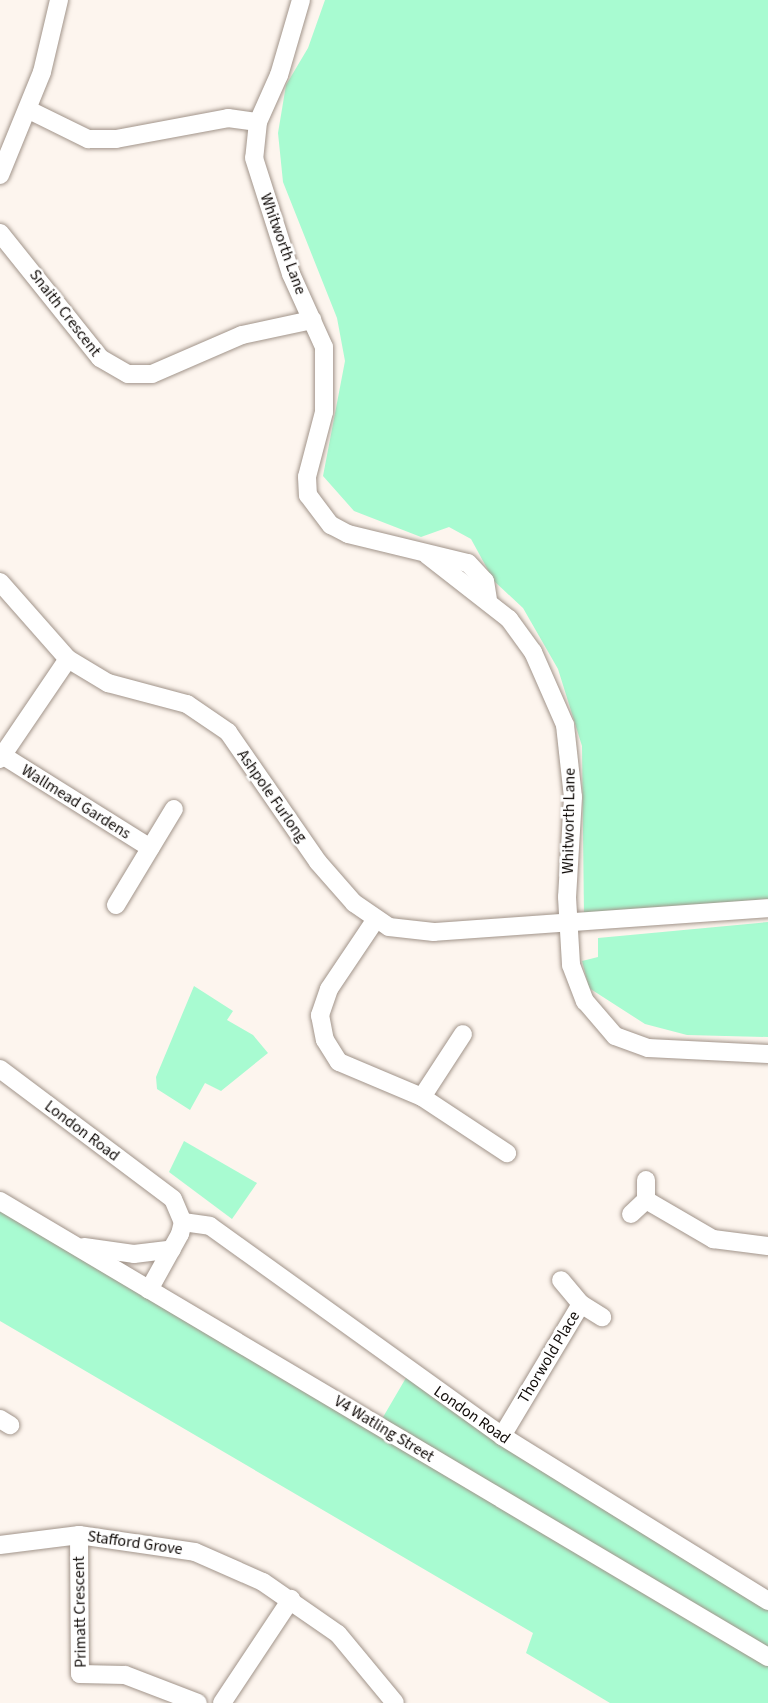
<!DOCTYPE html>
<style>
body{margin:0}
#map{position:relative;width:768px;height:1703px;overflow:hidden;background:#fdf5ee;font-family:"Source Sans 3",sans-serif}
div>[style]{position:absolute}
.green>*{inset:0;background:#a8fbd1}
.roads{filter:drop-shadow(0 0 2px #a1948a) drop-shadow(0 0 2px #a1948a)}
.minor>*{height:18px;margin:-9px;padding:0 9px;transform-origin:9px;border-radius:9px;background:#fff}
span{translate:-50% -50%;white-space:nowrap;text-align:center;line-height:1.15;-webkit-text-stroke:5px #fff;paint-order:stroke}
.street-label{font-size:16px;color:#100b08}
</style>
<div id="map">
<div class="green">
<i style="clip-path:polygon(325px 0,768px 0,768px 899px,584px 916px,582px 746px,558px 669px,523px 608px,494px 581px,471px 539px,449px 527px,421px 537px,354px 511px,323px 476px,345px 361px,337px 318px,283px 182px,278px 133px,286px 85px,308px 48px)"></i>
<i style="clip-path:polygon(768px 922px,768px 1037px,687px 1035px,645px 1024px,589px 988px,582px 961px,598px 957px,598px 938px)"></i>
<i style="clip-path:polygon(194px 986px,233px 1011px,227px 1020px,253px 1035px,268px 1053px,221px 1091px,205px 1083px,190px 1110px,157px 1089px,156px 1077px)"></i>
<i style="clip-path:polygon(184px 1141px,257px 1183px,232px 1219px,169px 1172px)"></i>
<i style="clip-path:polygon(0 1201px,379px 1424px,410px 1371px,768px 1601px,768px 1703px,610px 1703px,526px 1653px,533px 1633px,0 1321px)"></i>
</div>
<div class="roads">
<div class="minor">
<i style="left:301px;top:0;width:78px;rotate:106.3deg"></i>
<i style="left:279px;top:75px;width:51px;rotate:114.1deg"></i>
<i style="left:258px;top:122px;width:36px;rotate:96deg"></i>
<i style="left:254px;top:158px;width:122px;rotate:72.3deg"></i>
<i style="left:291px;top:274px;width:80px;rotate:65.7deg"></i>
<i style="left:324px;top:347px;width:65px;rotate:90deg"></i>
<i style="left:324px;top:412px;width:67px;rotate:104.7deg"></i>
<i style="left:307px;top:477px;width:18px;rotate:87deg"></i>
<i style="left:308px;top:495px;width:38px;rotate:53deg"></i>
<i style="left:331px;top:525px;width:19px;rotate:28deg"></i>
<i style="left:348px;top:534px;width:123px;rotate:13.6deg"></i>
<i style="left:468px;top:563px;width:25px;rotate:47deg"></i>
<i style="left:485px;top:581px;width:18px;rotate:81deg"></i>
<i style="left:29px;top:110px;width:66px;rotate:26.2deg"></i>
<i style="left:88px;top:139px;width:28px"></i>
<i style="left:116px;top:139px;width:114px;rotate:-10.6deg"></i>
<i style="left:228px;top:118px;width:30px;rotate:8deg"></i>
<i style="left:0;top:175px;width:111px;rotate:-67.8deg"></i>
<i style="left:42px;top:72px;width:74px;rotate:-76.7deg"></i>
<i style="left:0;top:233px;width:160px;rotate:51.3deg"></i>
<i style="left:100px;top:358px;width:32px;rotate:30deg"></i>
<i style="left:128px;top:374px;width:24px"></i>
<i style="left:152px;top:374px;width:98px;rotate:-23.4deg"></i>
<i style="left:242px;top:335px;width:72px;rotate:-12.1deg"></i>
<i style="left:427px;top:555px;width:104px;rotate:38deg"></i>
<i style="left:509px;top:619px;width:41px;rotate:54deg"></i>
<i style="left:533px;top:652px;width:80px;rotate:66.3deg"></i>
<i style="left:565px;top:725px;width:72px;rotate:83.7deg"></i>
<i style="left:573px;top:797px;width:100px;rotate:93.4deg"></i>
<i style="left:567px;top:897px;width:68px;rotate:86.6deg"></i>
<i style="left:571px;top:965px;width:39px;rotate:69deg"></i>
<i style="left:585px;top:1001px;width:46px;rotate:49.4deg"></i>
<i style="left:615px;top:1036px;width:35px;rotate:20deg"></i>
<i style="left:648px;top:1048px;width:120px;rotate:2.9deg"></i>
<i style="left:0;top:582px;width:103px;rotate:48.6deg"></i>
<i style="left:68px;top:659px;width:47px;rotate:31deg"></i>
<i style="left:108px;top:683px;width:82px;rotate:14.9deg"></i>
<i style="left:187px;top:704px;width:50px;rotate:34.3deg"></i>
<i style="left:228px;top:732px;width:158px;rotate:55.3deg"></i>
<i style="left:318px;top:862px;width:55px;rotate:48.7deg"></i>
<i style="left:354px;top:903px;width:42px;rotate:34.4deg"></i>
<i style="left:389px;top:927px;width:45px;rotate:6.3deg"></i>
<i style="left:434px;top:932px;width:335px;rotate:-4.1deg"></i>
<i style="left:2px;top:755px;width:175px;rotate:32.1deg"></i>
<i style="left:0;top:759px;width:121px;rotate:-55.8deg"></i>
<i style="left:116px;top:905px;width:112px;rotate:-58.9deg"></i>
<i style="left:376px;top:919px;width:84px;rotate:123.9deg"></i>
<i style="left:329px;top:989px;width:28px;rotate:109deg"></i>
<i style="left:320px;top:1015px;width:25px;rotate:79deg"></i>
<i style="left:325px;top:1040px;width:26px;rotate:58deg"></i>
<i style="left:339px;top:1062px;width:90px;rotate:22.9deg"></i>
<i style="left:422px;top:1097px;width:102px;rotate:33.4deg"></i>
<i style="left:0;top:1069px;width:216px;rotate:36.9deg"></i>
<i style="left:173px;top:1199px;width:25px;rotate:67deg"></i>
<i style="left:183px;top:1222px;width:12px;rotate:104deg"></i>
<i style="left:180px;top:1234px;width:64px;rotate:119deg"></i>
<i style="left:422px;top:1097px;width:75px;rotate:-56.9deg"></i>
<i style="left:646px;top:1200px;width:78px;rotate:30.2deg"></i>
<i style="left:713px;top:1239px;width:55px;rotate:7.3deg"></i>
<i style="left:0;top:1201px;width:893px;rotate:30.7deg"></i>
<i style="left:631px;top:1214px;width:21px;rotate:-43deg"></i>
<i style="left:646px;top:1200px;width:20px;rotate:-90deg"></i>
<i style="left:183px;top:1222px;width:27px;rotate:8deg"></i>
<i style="left:210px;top:1226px;width:360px;rotate:35.7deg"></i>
<i style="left:502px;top:1436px;width:313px;rotate:31.8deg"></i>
<i style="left:84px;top:1247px;width:50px;rotate:8deg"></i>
<i style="left:134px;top:1254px;width:38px;rotate:-7deg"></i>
<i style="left:581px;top:1304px;width:25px;rotate:32deg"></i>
<i style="left:0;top:1419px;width:12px;rotate:31deg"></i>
<i style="left:502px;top:1436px;width:154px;rotate:-59.1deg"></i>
<i style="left:581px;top:1304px;width:31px;rotate:-130deg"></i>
<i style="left:79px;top:1535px;width:139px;rotate:89.6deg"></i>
<i style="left:80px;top:1674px;width:45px;rotate:1.3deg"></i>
<i style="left:125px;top:1675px;width:78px;rotate:21deg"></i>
<i style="left:0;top:1545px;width:80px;rotate:-7.2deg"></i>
<i style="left:79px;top:1535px;width:117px;rotate:8.3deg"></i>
<i style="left:195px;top:1552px;width:74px;rotate:23.8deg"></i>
<i style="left:263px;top:1582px;width:91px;rotate:34.7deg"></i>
<i style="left:338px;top:1634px;width:89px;rotate:50.4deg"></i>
<i style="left:222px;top:1703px;width:125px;rotate:-56.4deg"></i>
</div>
</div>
<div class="street-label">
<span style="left:283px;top:244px;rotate:70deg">Whitworth Lane</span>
<span style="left:65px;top:313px;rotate:52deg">Snaith Crescent</span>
<span style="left:272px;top:796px;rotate:55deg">Ashpole Furlong</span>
<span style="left:76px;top:802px;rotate:32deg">Wallmead Gardens</span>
<span style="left:569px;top:821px;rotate:-89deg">Whitworth Lane</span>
<span style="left:82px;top:1131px;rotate:37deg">London Road</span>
<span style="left:549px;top:1357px;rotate:-59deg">Thorwold Place</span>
<span style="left:472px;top:1415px;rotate:35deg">London Road</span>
<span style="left:384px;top:1429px;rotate:31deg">V4 Watling Street</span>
<span style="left:135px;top:1543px;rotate:8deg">Stafford Grove</span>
<span style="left:80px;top:1612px;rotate:-91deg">Primatt Crescent</span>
</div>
</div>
